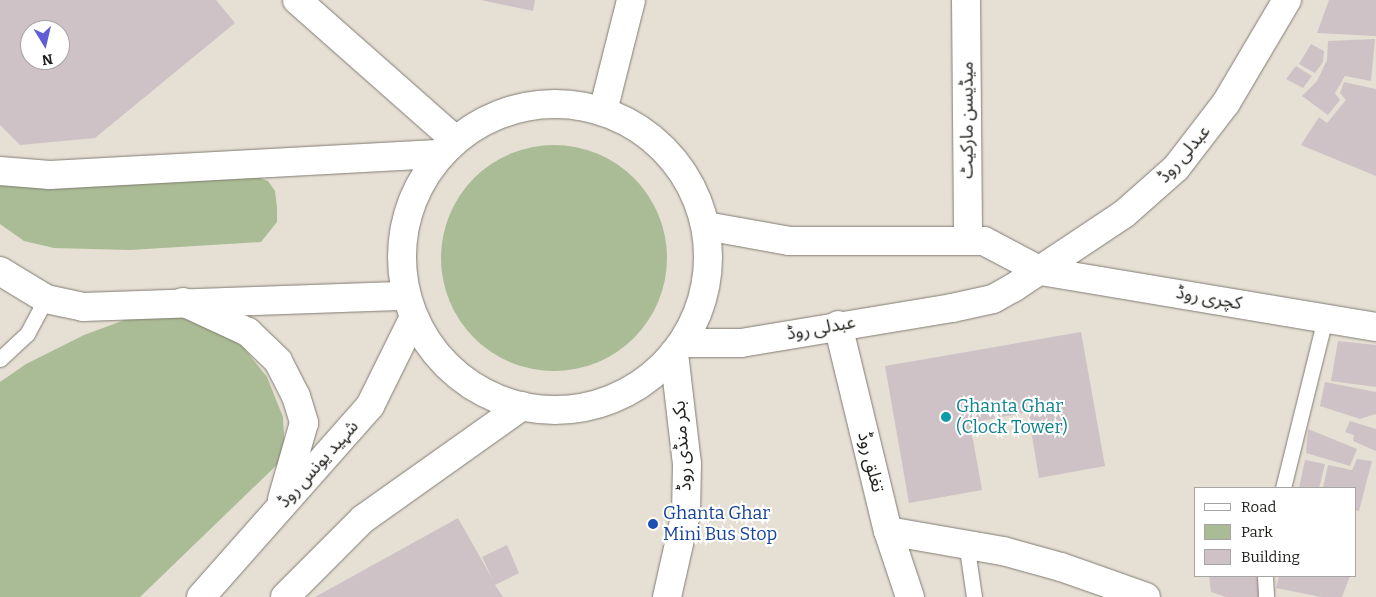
<!DOCTYPE html>
<meta charset="utf-8">
<style>
body{margin:0}
#map{position:relative;width:1376px;height:597px;overflow:hidden;background:#e5dfd4;font-family:Bitter,"Noto Sans Arabic",serif}
div>[style]{position:absolute}
.green>*{inset:0;background:#aabc95}
.round{border-radius:50%}
.building>*{inset:0;background:#cfc2c6}
.roads{filter:drop-shadow(0 0 1px #817c72) drop-shadow(0 0 1px #817c72)}
.lane>*{height:15px;margin:-7.5px;padding:0 7.5px;transform-origin:7.5px;border-radius:7.5px;background:#fff}
.street>*{height:28px;margin:-14px;padding:0 14px;transform-origin:14px;border-radius:14px;background:#fff}
.secondary>*{height:28px;margin:-14px;padding:0 14px;transform-origin:14px;border-radius:14px;background:#fff}
.primary>*{height:28px;margin:-14px;padding:0 14px;transform-origin:14px;border-radius:14px;background:#fff}
.primary>.ring{margin:-14px;padding:0;box-sizing:content-box;background:none;border:28px solid #fff;border-radius:50%}
.dots>*{width:14px;height:14px;translate:-50% -50%;box-sizing:border-box;border:2px solid #fff;border-radius:50%}
span{translate:-50% -50%;white-space:nowrap;text-align:center;line-height:1.15;-webkit-text-stroke:4px #fff;paint-order:stroke}
.street-label{font-size:18px;color:#201e1a}
.culture-label{font-size:18px;color:#0d838f}
.left{translate:0 -50%;text-align:left}
.transit-label{font-size:18px;color:#164399}
.legend{position:absolute;left:1194px;top:487px;width:162px;height:90px;box-sizing:border-box;background:#fff;border:1px solid #a6a5a3;margin:0;padding:6px 9px;list-style:none;font-size:15px;color:#201e1a}
.legend li{display:flex;align-items:center;gap:10px;height:25px}
.legend b{width:25px;border:1px solid #a6a5a3}
.north{position:absolute;left:20px;top:20px;width:50px;height:50px;box-sizing:border-box;background:#fff;border:1px solid #a6a5a3;border-radius:50%;rotate:171deg;font-size:14px;font-weight:700;line-height:20px;text-align:center;color:#201e1a}
.north::after{content:'';display:block;margin:auto;width:18px;height:22px;background:#605ed7;clip-path:polygon(50% 0,100% 100%,50% 72%,0 100%)}
</style>
<div id="map">
<div class="green">
<i class="round" style="left:441px;top:145px;width:226px;height:226px"></i>
<i style="clip-path:polygon(260px 178px,268px 181px,275px 191px,277px 207px,277px 222px,261px 242px,130px 250px,54px 248px,24px 241px,0 224px,0 179px)"></i>
<i style="clip-path:polygon(177px 316px,215px 328px,243px 347px,267px 377px,283px 417px,285px 457px,140px 597px,0 597px,0 382px,26px 364px,84px 335px,130px 318px)"></i>
</div>
<div class="building">
<i style="clip-path:polygon(evenodd,0 0,216px 0,235px 23px,95px 138px,20px 145px,0 125px,0 0,30px 30px,60px 30px,60px 60px,30px 60px,30px 30px)"></i>
<i style="clip-path:polygon(481px 0,535px 0,533px 11px)"></i>
<i style="clip-path:polygon(1329px 0,1376px 0,1376px 36px,1317px 33px)"></i>
<i style="clip-path:polygon(1375px 39px,1371px 81px,1345px 76px,1335px 93px,1340px 100px,1328px 115px,1302px 96px,1317px 81px,1327px 60px,1328px 41px)"></i>
<i style="clip-path:polygon(1311px 44px,1324px 51px,1323px 62px,1315px 73px,1299px 64px)"></i>
<i style="clip-path:polygon(1296px 66px,1312px 76px,1303px 88px,1286px 79px)"></i>
<i style="clip-path:polygon(1344px 82px,1376px 89px,1376px 176px,1301px 145px,1319px 117px,1327px 123px,1346px 100px,1340px 93px)"></i>
<i style="clip-path:polygon(1081px 332px,1105px 466px,1039px 478px,1028px 412px,970px 423px,982px 490px,909px 503px,885px 366px)"></i>
<i style="clip-path:polygon(1338px 341px,1376px 345px,1376px 387px,1331px 381px)"></i>
<i style="clip-path:polygon(1325px 382px,1376px 392px,1376px 414px,1360px 419px,1320px 406px)"></i>
<i style="clip-path:polygon(1350px 421px,1376px 429px,1376px 451px,1353px 441px,1354px 435px,1345px 432px)"></i>
<i style="clip-path:polygon(1308px 429px,1357px 449px,1350px 466px,1306px 453px)"></i>
<i style="clip-path:polygon(1357px 459px,1372px 461px,1359px 511px,1355px 510px,1355px 488px,1323px 488px,1328px 465px,1352px 470px)"></i>
<i style="clip-path:polygon(1305px 460px,1325px 464px,1319px 488px,1299px 488px)"></i>
<i style="clip-path:polygon(458px 518px,493px 580px,482px 557px,507px 545px,519px 573px,495px 585px,503px 597px,315px 597px)"></i>
<i style="clip-path:polygon(1209px 576px,1260px 576px,1262px 597px,1226px 597px,1211px 592px)"></i>
<i style="clip-path:polygon(1279px 576px,1350px 576px,1342px 597px,1321px 597px,1276px 588px)"></i>
</div>
<div class="roads">
<div class="lane">
<i style="left:0;top:359px;width:37px;rotate:-43deg"></i>
<i style="left:27px;top:334px;width:40px;rotate:-62deg"></i>
<i style="left:1283px;top:488px;width:175px;rotate:-76.1deg"></i>
<i style="left:966px;top:542px;width:56px;rotate:81.7deg"></i>
<i style="left:1265px;top:576px;width:21px;rotate:87deg"></i>
</div>
<div class="street">
<i style="left:966px;top:0;width:239px;rotate:89.5deg"></i>
<i style="left:603px;top:111px;width:114px;rotate:-75.8deg"></i>
<i style="left:0;top:171px;width:50px;rotate:4.6deg"></i>
<i style="left:50px;top:175px;width:392px;rotate:-3.1deg"></i>
<i style="left:0;top:271px;width:54px;rotate:31.3deg"></i>
<i style="left:46px;top:299px;width:38px;rotate:12deg"></i>
<i style="left:83px;top:307px;width:323px;rotate:-2deg"></i>
<i style="left:888px;top:531px;width:117px;rotate:9.9deg"></i>
<i style="left:1003px;top:551px;width:60px;rotate:15.4deg"></i>
<i style="left:1061px;top:567px;width:90px;rotate:19.4deg"></i>
</div>
<div class="secondary">
<i style="left:297px;top:0;width:211px;rotate:41.5deg"></i>
<i style="left:1041px;top:271px;width:340px;rotate:9.5deg"></i>
<i style="left:838px;top:325px;width:212px;rotate:76.4deg"></i>
<i style="left:888px;top:531px;width:70px;rotate:71.6deg"></i>
<i style="left:667px;top:597px;width:86px;rotate:-77.3deg"></i>
<i style="left:686px;top:513px;width:49px;rotate:-88.8deg"></i>
<i style="left:687px;top:464px;width:112px;rotate:-96.7deg"></i>
</div>
<div class="primary">
<i class="ring" style="left:402px;top:104px;width:278px;height:278px"></i>
<i style="left:706px;top:226px;width:84px;rotate:10.2deg"></i>
<i style="left:789px;top:241px;width:195px"></i>
<i style="left:984px;top:241px;width:64px;rotate:27.8deg"></i>
<i style="left:183px;top:302px;width:72px;rotate:24.8deg"></i>
<i style="left:248px;top:332px;width:42px;rotate:44deg"></i>
<i style="left:278px;top:361px;width:39px;rotate:63deg"></i>
<i style="left:296px;top:396px;width:28px;rotate:73deg"></i>
<i style="left:304px;top:423px;width:79px;rotate:106.1deg"></i>
<i style="left:682px;top:343px;width:59px"></i>
<i style="left:741px;top:343px;width:214px;rotate:-9.4deg"></i>
<i style="left:952px;top:308px;width:42px;rotate:-12.4deg"></i>
<i style="left:993px;top:299px;width:23px;rotate:-29deg"></i>
<i style="left:1013px;top:288px;width:133px;rotate:-33.7deg"></i>
<i style="left:1124px;top:214px;width:69px;rotate:-41.5deg"></i>
<i style="left:1176px;top:168px;width:82px;rotate:-52.4deg"></i>
<i style="left:1226px;top:103px;width:120px;rotate:-59.4deg"></i>
<i style="left:201px;top:597px;width:255px;rotate:-48.5deg"></i>
<i style="left:370px;top:406px;width:99px;rotate:-63.7deg"></i>
<i style="left:285px;top:597px;width:110px;rotate:-45deg"></i>
<i style="left:363px;top:519px;width:195px;rotate:-35.4deg"></i>
</div>
</div>
<div class="dots">
<i style="left:946px;top:417px;background:#0f9aa8"></i>
<i style="left:653px;top:524px;background:#1a4fb4"></i>
</div>
<div class="street-label">
<span style="left:967px;top:120px;rotate:-90deg">میڈیسن مارکیٹ</span>
<span style="left:1184px;top:154px;rotate:-49deg">عبدلی روڈ</span>
<span style="left:1209px;top:298px;rotate:10deg">کچری روڈ</span>
<span style="left:821px;top:328px;rotate:-10deg">عبدلی روڈ</span>
<span style="left:682px;top:446px;rotate:-94deg">بکر منڈی روڈ</span>
<span style="left:871px;top:462px;rotate:76deg">تغلق روڈ</span>
<span style="left:318px;top:464px;rotate:-48deg">شہید یونس روڈ</span>
</div>
<div class="culture-label">
<span class="left" style="left:956px;top:417px">Ghanta Ghar<br>(Clock Tower)</span>
</div>
<div class="transit-label">
<span class="left" style="left:663px;top:524px">Ghanta Ghar<br>Mini Bus Stop</span>
</div>
<ul class="legend">
<li><b style="height:6px;background:#fff"></b>Road</li>
<li><b style="height:14px;background:#aabc95"></b>Park</li>
<li><b style="height:14px;background:#cfc2c6"></b>Building</li>
</ul>
<div class="north">N</div>
</div>
